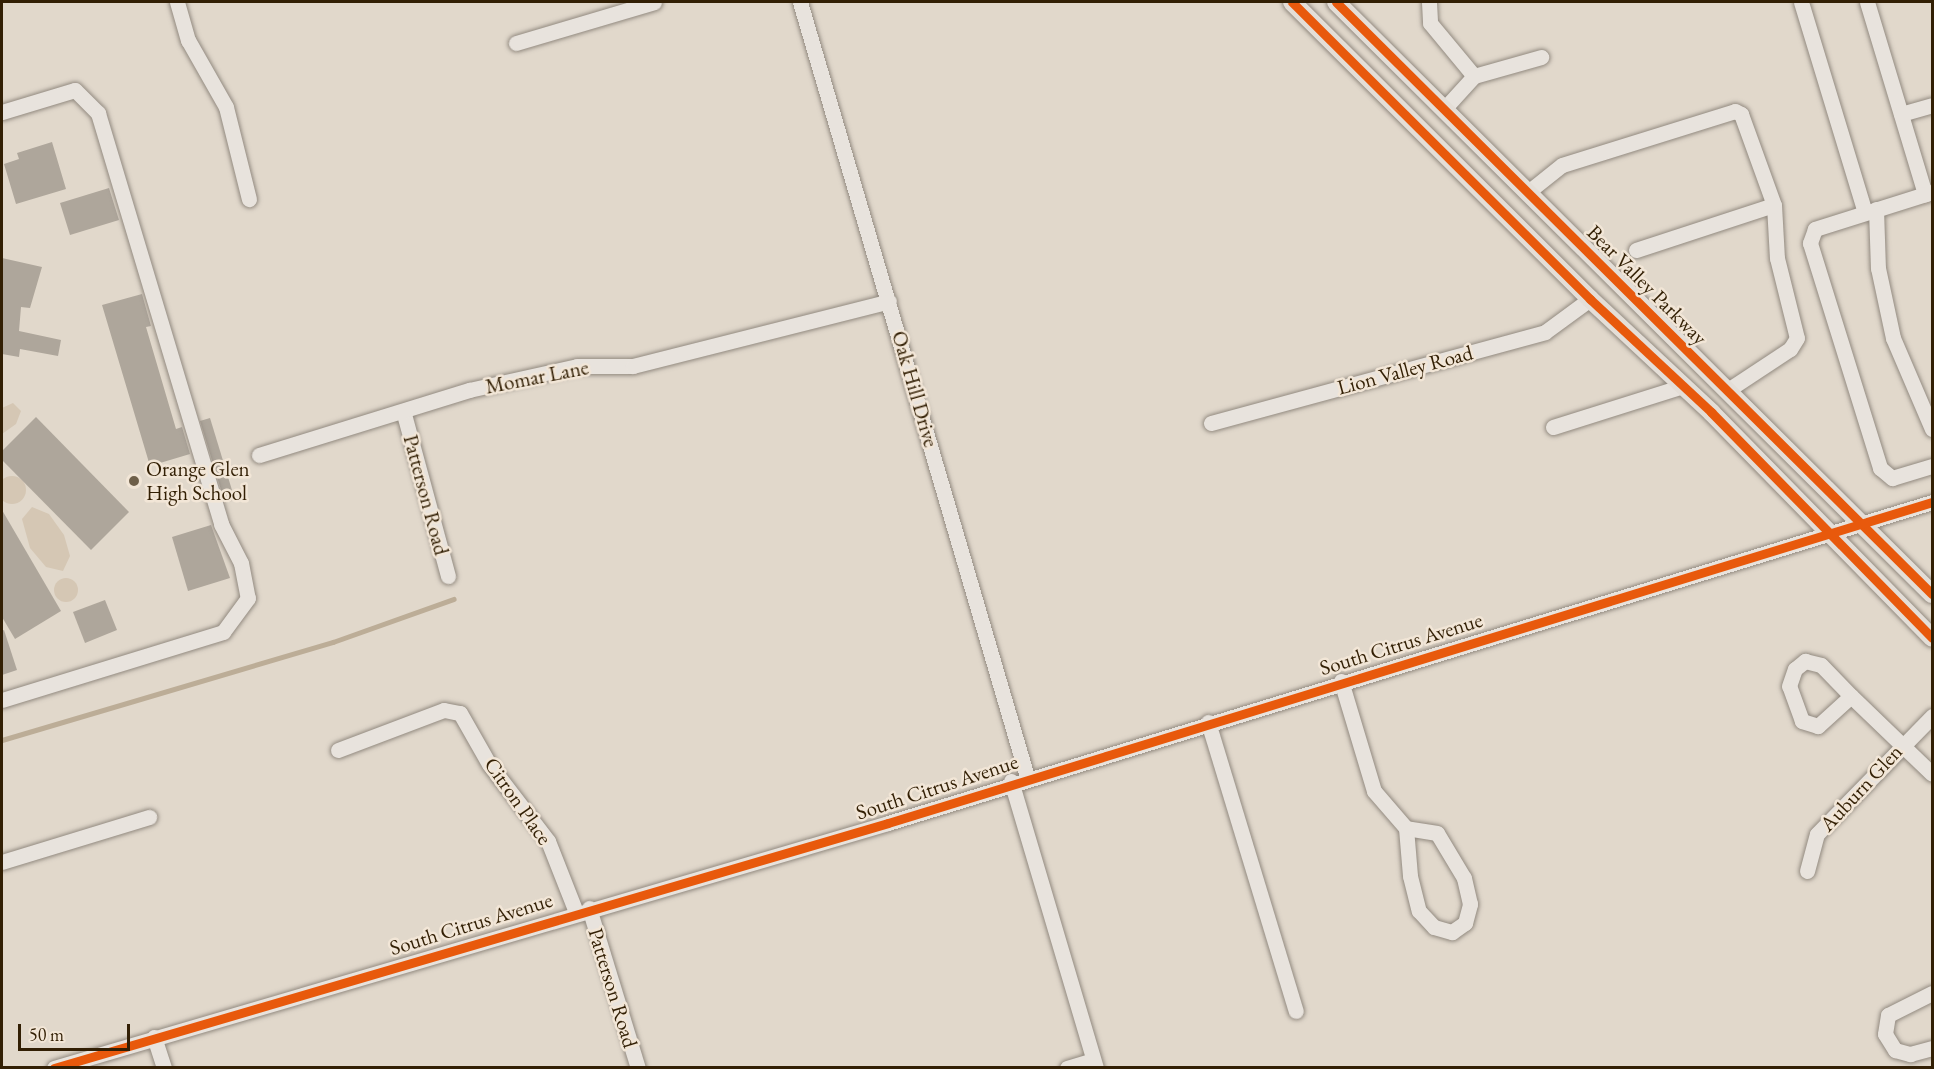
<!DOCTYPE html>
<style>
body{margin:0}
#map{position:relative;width:1934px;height:1069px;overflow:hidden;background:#e1d8cb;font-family:"EB Garamond",serif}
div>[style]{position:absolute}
.green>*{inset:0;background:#d5c7b4}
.round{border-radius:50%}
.stream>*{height:4.5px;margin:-2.25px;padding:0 2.25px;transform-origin:2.25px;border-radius:2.25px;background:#bcad97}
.building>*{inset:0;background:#aea69b}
.roads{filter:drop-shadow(0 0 2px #928a80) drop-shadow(0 0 2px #928a80)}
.minor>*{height:15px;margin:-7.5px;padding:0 7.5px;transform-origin:7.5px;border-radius:7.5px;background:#e8e3dd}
.major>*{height:18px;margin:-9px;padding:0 9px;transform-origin:9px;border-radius:9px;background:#e4ded7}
.cycleway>*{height:9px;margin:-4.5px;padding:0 4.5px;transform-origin:4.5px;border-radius:4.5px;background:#e8590c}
.dots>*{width:16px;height:16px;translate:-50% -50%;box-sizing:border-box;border:3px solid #f2e6d7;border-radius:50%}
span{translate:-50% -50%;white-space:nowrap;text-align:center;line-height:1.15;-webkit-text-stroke:5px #f2e6d7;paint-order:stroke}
.street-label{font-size:21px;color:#321f04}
.poi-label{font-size:21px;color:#321f04}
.left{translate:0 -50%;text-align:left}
.frame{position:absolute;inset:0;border:3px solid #321f04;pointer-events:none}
.scale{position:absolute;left:18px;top:1024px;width:112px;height:27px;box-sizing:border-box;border:3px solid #321f04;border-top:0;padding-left:8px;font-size:18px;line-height:21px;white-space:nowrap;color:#321f04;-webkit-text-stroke:4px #f2e6d7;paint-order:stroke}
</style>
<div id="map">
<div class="green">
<i style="clip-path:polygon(13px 403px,21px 411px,16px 424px,2px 434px,2px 408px)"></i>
<i class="round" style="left:-2px;top:476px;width:28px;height:28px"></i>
<i style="clip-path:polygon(32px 507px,49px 514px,64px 535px,70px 556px,63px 571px,46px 567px,30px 548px,22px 519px)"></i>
<i class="round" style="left:54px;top:578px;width:24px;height:24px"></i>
</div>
<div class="stream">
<i style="left:2px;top:740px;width:345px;rotate:-16.5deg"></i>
<i style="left:333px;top:642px;width:128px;rotate:-19.6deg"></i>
</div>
<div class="building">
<i style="clip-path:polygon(52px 142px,66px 189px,16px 204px,4px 164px,19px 159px,17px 153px)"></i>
<i style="clip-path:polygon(109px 188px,119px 220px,70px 235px,60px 203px)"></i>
<i style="clip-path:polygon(2px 258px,42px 267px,30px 308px,21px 307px,19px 331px,61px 340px,58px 356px,20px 349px,19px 357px,2px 354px)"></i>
<i style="clip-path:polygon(142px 294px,151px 326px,146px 327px,176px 429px,182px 427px,190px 454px,150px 466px,102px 305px)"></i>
<i style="clip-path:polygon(36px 417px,129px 512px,91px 550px,2px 460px,2px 451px)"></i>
<i style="clip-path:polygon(210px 418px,235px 500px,225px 503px,200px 421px)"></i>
<i style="clip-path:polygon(2px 510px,61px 611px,15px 639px,2px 617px)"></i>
<i style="clip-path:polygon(211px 525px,230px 578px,188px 591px,172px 537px)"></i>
<i style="clip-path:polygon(105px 600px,117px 630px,85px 643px,73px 612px)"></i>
<i style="clip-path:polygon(4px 630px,17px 670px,2px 675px,2px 631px)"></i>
</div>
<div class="roads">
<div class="minor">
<i style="left:177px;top:2px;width:40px;rotate:74deg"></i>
<i style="left:188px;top:40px;width:77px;rotate:60.4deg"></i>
<i style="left:226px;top:107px;width:95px;rotate:76deg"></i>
<i style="left:800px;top:2px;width:808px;rotate:73.67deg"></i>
<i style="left:1429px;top:2px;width:21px;rotate:87deg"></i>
<i style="left:1430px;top:23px;width:69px;rotate:50.3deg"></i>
<i style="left:1801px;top:2px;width:220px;rotate:73.1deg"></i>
<i style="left:1867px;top:2px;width:201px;rotate:73.2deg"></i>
<i style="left:516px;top:43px;width:144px;rotate:-16.5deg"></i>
<i style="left:1444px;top:109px;width:45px;rotate:-47.7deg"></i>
<i style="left:1474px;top:76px;width:70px;rotate:-15.8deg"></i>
<i style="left:2px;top:112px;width:76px;rotate:-16.8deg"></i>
<i style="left:75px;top:90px;width:33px;rotate:45deg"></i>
<i style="left:98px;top:113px;width:429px;rotate:73.3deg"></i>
<i style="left:221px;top:524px;width:44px;rotate:62.9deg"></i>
<i style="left:241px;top:563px;width:36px;rotate:79deg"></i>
<i style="left:248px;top:598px;width:42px;rotate:126.3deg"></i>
<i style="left:223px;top:632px;width:231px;rotate:162.9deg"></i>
<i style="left:1901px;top:114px;width:32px;rotate:-16deg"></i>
<i style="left:1528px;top:192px;width:43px;rotate:-38.5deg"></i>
<i style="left:1562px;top:165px;width:181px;rotate:-17.3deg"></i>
<i style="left:1735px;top:111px;width:7px;rotate:27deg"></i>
<i style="left:1741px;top:114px;width:97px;rotate:70.1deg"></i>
<i style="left:1774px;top:205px;width:53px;rotate:86.8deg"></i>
<i style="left:1777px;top:258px;width:82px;rotate:76deg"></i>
<i style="left:1797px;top:338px;width:13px;rotate:122deg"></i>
<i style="left:1790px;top:349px;width:74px;rotate:146.5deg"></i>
<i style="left:1932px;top:192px;width:123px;rotate:162.5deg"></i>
<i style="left:1815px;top:229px;width:15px;rotate:110deg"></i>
<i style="left:1810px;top:243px;width:236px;rotate:72.7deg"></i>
<i style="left:1880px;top:468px;width:16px;rotate:40deg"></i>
<i style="left:1892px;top:478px;width:42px;rotate:-16.7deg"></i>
<i style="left:1876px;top:209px;width:59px;rotate:88.1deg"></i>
<i style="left:1878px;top:268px;width:72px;rotate:77.9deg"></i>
<i style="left:1893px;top:338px;width:99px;rotate:66.8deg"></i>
<i style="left:1636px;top:250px;width:145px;rotate:-18.1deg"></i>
<i style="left:404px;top:414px;width:168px;rotate:74.8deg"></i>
<i style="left:1211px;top:423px;width:346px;rotate:-15.2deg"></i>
<i style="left:1545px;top:332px;width:56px;rotate:-36.3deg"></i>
<i style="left:1553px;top:427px;width:136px;rotate:-17.5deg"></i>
<i style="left:259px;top:455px;width:220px;rotate:-17.2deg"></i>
<i style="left:469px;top:390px;width:111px;rotate:-12.5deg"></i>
<i style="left:577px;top:366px;width:56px"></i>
<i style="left:633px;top:366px;width:264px;rotate:-14.2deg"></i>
<i style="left:1805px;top:661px;width:16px;rotate:14deg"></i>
<i style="left:1821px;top:665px;width:43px;rotate:45.9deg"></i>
<i style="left:1851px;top:696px;width:45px;rotate:137.7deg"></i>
<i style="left:1818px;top:726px;width:17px;rotate:-163deg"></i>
<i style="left:1802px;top:721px;width:37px;rotate:-110deg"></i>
<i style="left:1789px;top:686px;width:18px;rotate:-71deg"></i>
<i style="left:1795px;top:669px;width:13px;rotate:-39deg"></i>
<i style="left:1341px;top:681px;width:115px;rotate:73.3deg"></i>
<i style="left:1374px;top:791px;width:49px;rotate:49.1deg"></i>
<i style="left:1406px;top:828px;width:48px;rotate:85.2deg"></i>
<i style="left:1410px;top:876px;width:36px;rotate:76deg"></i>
<i style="left:1419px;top:911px;width:22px;rotate:47deg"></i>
<i style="left:1434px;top:927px;width:19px;rotate:16deg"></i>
<i style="left:1452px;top:932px;width:16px;rotate:-35deg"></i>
<i style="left:1465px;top:923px;width:20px;rotate:-75deg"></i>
<i style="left:1470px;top:904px;width:27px;rotate:-103deg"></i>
<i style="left:1464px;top:878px;width:52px;rotate:-121deg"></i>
<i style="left:1437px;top:833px;width:31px;rotate:-171deg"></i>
<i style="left:1851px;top:696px;width:112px;rotate:43.9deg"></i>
<i style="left:1208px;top:722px;width:302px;rotate:73.1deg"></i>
<i style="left:338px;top:750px;width:113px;rotate:-20.7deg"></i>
<i style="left:444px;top:710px;width:16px;rotate:11deg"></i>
<i style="left:460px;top:713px;width:59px;rotate:60.4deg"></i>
<i style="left:489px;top:764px;width:97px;rotate:52.5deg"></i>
<i style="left:548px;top:841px;width:76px;rotate:68.5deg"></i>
<i style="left:1011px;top:781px;width:299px;rotate:73.5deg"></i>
<i style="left:2px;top:862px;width:154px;rotate:-17deg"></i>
<i style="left:1807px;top:871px;width:38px;rotate:-75deg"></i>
<i style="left:1817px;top:834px;width:165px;rotate:-45.7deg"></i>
<i style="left:589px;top:908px;width:167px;rotate:73deg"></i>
<i style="left:1932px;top:993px;width:49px;rotate:153.4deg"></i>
<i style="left:1888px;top:1015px;width:19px;rotate:99deg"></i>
<i style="left:1885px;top:1034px;width:19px;rotate:58deg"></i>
<i style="left:1895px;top:1050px;width:16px;rotate:15deg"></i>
<i style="left:1910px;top:1054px;width:23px;rotate:-15deg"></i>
<i style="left:154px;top:1037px;width:33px;rotate:72deg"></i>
<i style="left:54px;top:1068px;width:869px;rotate:-16.37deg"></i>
<i style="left:888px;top:823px;width:1092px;rotate:-17.09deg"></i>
<i style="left:1067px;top:1068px;width:27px;rotate:-17deg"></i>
</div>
<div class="major">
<i style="left:1292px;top:2px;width:421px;rotate:44.9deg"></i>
<i style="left:1590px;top:299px;width:166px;rotate:43deg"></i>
<i style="left:1711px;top:412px;width:316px;rotate:45.6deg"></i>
<i style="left:1336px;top:2px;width:840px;rotate:44.81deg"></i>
</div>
</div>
<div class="cycleway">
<i style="left:1292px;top:2px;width:421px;rotate:44.9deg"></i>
<i style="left:1590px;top:299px;width:166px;rotate:43deg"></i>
<i style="left:1711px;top:412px;width:316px;rotate:45.6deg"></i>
<i style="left:1336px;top:2px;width:840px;rotate:44.81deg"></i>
<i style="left:54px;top:1068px;width:869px;rotate:-16.37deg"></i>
<i style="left:888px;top:823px;width:1092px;rotate:-17.09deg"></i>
</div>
<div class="dots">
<i style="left:134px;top:481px;background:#6f604a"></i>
</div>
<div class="street-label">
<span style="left:1647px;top:285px;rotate:45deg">Bear Valley Parkway</span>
<span style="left:1405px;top:370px;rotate:-15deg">Lion Valley Road</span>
<span style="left:537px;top:377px;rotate:-11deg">Momar Lane</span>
<span style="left:915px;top:389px;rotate:74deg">Oak Hill Drive</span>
<span style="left:426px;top:495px;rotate:75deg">Patterson Road</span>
<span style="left:1401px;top:644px;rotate:-17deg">South Citrus Avenue</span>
<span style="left:937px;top:787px;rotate:-18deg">South Citrus Avenue</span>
<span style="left:1861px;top:788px;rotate:-47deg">Auburn Glen</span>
<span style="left:518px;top:801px;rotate:55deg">Citron Place</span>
<span style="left:471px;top:924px;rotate:-17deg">South Citrus Avenue</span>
<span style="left:613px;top:988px;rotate:73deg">Patterson Road</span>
</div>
<div class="poi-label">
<span class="left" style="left:146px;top:481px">Orange Glen<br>High School</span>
</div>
<div class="frame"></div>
<div class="scale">50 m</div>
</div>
